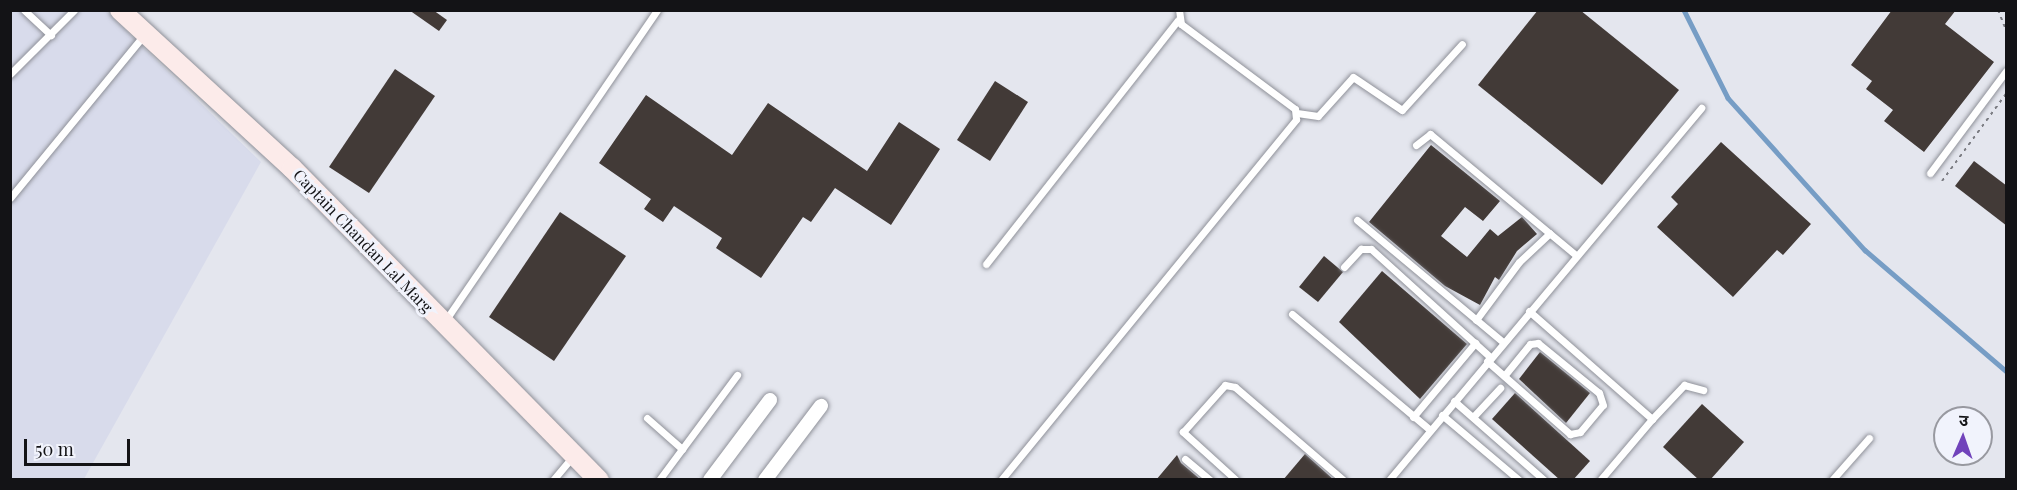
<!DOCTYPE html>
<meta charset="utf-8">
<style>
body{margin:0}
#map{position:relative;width:2017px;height:490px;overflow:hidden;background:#e4e6ee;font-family:"Playfair Display","Noto Sans Devanagari",serif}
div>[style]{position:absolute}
.built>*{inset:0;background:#d8dbeb}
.stream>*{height:4.5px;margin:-2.25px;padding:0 2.25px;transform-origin:2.25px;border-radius:2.25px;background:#769dc5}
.building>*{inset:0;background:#423a37}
.path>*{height:2px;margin-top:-1px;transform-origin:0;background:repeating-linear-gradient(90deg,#7a7b81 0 3px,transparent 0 7.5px)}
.roads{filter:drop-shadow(0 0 2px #8f9199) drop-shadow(0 0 2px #8f9199)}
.lane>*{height:7px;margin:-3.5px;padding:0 3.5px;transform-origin:3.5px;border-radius:3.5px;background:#fff}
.street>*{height:14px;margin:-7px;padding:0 7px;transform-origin:7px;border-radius:7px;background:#fff}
.secondary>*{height:20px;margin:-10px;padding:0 10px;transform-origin:10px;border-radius:10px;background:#fcebea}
span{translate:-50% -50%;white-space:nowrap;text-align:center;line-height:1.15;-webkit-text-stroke:6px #f1f3fc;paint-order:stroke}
.street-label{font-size:16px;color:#131316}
.frame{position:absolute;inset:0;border:12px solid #131316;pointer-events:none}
.north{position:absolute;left:1933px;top:406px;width:60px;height:60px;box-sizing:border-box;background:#f1f3fc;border:2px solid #9899a0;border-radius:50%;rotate:2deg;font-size:16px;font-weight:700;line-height:24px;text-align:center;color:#131316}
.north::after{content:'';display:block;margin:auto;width:21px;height:27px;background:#7143bb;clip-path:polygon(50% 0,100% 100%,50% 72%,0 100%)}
.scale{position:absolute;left:24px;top:439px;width:106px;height:27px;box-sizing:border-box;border:3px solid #131316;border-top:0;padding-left:8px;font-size:18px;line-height:21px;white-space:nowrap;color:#131316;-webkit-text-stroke:4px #f1f3fc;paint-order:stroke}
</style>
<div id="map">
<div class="built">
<i style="clip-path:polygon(10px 11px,106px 11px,261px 162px,84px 479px,11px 479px)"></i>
</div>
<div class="stream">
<i style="left:1684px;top:10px;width:98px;rotate:63.4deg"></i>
<i style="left:1728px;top:98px;width:205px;rotate:48deg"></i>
<i style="left:1865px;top:250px;width:186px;rotate:40.6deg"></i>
</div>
<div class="building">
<i style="clip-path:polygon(409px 10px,433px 10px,447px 20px,439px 31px)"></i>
<i style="clip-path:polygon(1538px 10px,1580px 10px,1679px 90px,1602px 185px,1478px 85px)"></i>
<i style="clip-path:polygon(1892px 10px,1956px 10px,1945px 24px,1994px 62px,1924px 152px,1884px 121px,1893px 110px,1866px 89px,1872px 81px,1851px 65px)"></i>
<i style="clip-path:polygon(395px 69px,435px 96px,369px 193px,329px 167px)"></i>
<i style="clip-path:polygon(995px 81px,1028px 102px,990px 161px,957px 140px)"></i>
<i style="clip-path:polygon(646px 95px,732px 155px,768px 103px,867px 171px,899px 122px,940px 149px,891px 225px,835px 188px,811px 222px,803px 217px,761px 278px,716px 248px,722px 238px,674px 206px,663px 222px,644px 209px,651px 199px,599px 163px)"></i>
<i style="clip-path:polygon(1721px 142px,1811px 224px,1783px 255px,1777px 250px,1733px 297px,1657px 227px,1678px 204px,1671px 197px)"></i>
<i style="clip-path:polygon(1431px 145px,1500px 201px,1483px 221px,1465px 207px,1441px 236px,1467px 257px,1490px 229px,1498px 236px,1522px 217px,1537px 234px,1517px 251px,1499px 280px,1495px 277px,1480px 305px,1445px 286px,1369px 222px)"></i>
<i style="clip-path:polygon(1974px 161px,2007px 186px,2007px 226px,1955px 186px)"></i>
<i style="clip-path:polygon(560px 212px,626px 256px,554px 361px,489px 317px)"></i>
<i style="clip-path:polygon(1324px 256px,1343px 272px,1318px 302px,1299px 287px)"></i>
<i style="clip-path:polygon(1382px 271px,1467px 344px,1420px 399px,1339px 322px)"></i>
<i style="clip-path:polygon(1540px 352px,1590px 393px,1566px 423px,1519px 379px)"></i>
<i style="clip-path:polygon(1515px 393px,1590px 461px,1573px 480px,1560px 480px,1492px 419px)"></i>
<i style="clip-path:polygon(1702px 404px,1744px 442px,1710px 480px,1699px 480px,1663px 447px)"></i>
<i style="clip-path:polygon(1305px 454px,1334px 480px,1283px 480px)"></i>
<i style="clip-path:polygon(1177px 455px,1181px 463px,1201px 480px,1156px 480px)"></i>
</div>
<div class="path">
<i style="left:1998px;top:10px;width:22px;rotate:68deg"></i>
<i style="left:1942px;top:181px;width:108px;rotate:-53.7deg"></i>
</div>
<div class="roads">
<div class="lane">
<i style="left:24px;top:10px;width:37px;rotate:43deg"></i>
<i style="left:10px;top:74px;width:91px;rotate:-45deg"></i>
<i style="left:1297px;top:113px;width:21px;rotate:8deg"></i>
<i style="left:1318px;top:116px;width:52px;rotate:-48.1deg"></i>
<i style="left:1353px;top:77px;width:59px;rotate:34deg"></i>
<i style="left:1402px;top:110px;width:89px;rotate:-47.7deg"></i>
<i style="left:1416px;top:145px;width:18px;rotate:-38deg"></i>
<i style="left:1430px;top:134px;width:190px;rotate:39.7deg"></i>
<i style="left:1930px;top:173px;width:127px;rotate:-53.3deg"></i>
<i style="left:10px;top:198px;width:211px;rotate:-50.6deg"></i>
<i style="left:1357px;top:220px;width:190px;rotate:39.9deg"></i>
<i style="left:986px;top:264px;width:310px;rotate:-51.8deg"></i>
<i style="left:1344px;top:267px;width:25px;rotate:-47deg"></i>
<i style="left:1361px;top:249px;width:10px"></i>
<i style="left:1371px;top:249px;width:161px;rotate:42.2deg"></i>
<i style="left:1529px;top:311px;width:164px;rotate:41.3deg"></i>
<i style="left:1652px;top:419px;width:80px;rotate:130.4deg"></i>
<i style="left:1292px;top:314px;width:180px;rotate:40deg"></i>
<i style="left:1476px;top:320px;width:72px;rotate:-53.4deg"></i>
<i style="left:1519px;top:262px;width:42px;rotate:-43.1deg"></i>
<i style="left:445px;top:321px;width:376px;rotate:-55.7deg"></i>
<i style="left:1487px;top:361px;width:111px;rotate:41.3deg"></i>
<i style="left:1570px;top:434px;width:10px;rotate:-11deg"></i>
<i style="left:1580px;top:432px;width:35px;rotate:-50deg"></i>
<i style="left:1603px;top:405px;width:13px;rotate:-108deg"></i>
<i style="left:1599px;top:393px;width:79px;rotate:-140.7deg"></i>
<i style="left:1538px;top:343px;width:8px;rotate:173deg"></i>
<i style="left:1530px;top:344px;width:41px;rotate:129.1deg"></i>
<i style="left:1454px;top:401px;width:120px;rotate:41.3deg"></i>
<i style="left:1442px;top:415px;width:101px;rotate:40.2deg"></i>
<i style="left:1413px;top:417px;width:97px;rotate:-50deg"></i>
<i style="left:1473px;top:417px;width:40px;rotate:-47deg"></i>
<i style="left:647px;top:418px;width:47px;rotate:41.5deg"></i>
<i style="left:1652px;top:419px;width:47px;rotate:-46.7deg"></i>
<i style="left:1684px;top:385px;width:20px;rotate:15deg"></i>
<i style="left:1185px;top:459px;width:33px;rotate:40deg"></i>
<i style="left:553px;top:480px;width:31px;rotate:-50deg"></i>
<i style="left:659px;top:480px;width:131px;rotate:-53.4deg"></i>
<i style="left:1001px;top:480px;width:466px;rotate:-50.7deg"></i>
<i style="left:1296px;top:119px;width:10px;rotate:-96deg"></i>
<i style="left:1295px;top:109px;width:142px;rotate:-143.3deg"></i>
<i style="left:1181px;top:24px;width:14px;rotate:-98deg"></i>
<i style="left:1236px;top:480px;width:72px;rotate:-137.8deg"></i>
<i style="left:1183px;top:432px;width:63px;rotate:-48.2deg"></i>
<i style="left:1225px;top:385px;width:10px;rotate:11deg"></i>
<i style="left:1235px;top:387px;width:143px;rotate:40.7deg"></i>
<i style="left:1389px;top:480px;width:486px;rotate:-50deg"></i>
<i style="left:1832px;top:480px;width:56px;rotate:-48.6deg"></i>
</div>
<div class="street">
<i style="left:710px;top:480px;width:100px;rotate:-53.1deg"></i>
<i style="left:765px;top:480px;width:93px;rotate:-52.9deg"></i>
</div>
<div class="secondary">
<i style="left:120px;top:10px;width:234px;rotate:42.6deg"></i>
<i style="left:292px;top:168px;width:438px;rotate:45.5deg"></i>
</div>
</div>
<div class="street-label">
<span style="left:363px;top:241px;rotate:46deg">Captain Chandan Lal Marg</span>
</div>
<div class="frame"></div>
<div class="north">उ</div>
<div class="scale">50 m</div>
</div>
